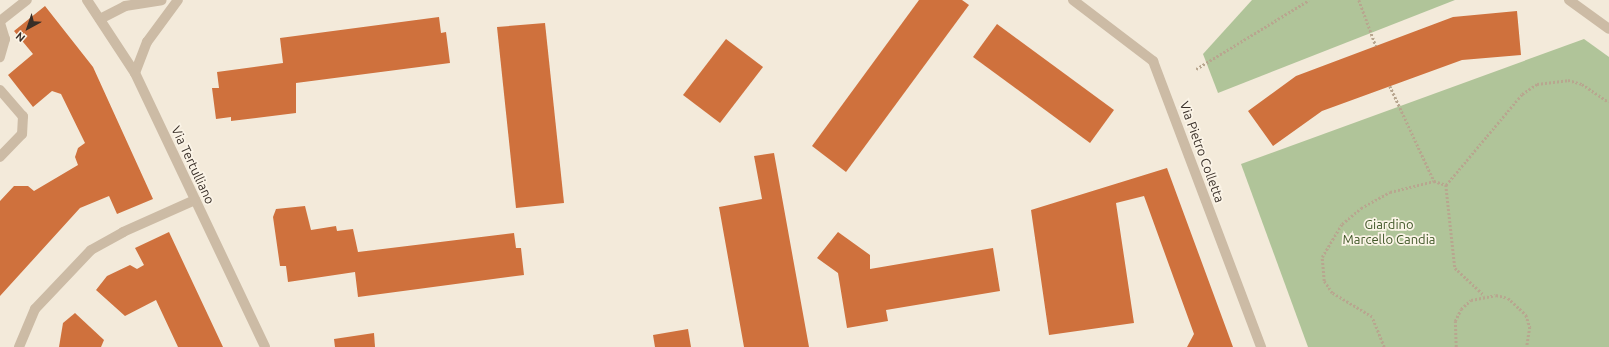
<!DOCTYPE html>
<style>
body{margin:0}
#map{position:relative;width:1609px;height:347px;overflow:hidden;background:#f3eada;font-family:Ubuntu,sans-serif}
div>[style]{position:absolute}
.green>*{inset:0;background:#b0c499}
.building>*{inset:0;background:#cf713d}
.path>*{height:2.5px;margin-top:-1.25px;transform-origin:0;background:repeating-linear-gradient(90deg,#b8a68f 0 2px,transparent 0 4px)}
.lane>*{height:10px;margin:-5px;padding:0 5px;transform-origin:5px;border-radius:5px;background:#ccbba5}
.street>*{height:10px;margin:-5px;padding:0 5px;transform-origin:5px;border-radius:5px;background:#ccbba5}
span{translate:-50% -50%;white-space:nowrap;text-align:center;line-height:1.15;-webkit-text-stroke:3.5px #fbf4e7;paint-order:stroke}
.street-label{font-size:13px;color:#382e27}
.park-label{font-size:13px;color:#415829}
.north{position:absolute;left:8px;top:8px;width:40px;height:40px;-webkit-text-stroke:3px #fbf4e7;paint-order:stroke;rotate:220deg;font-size:11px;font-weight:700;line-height:16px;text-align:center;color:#382e27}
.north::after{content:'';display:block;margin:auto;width:14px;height:18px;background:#382e27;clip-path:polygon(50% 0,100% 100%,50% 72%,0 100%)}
</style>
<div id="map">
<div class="green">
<i style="clip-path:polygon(1252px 0,1455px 0,1218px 93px,1203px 54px)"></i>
<i style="clip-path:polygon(1584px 39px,1609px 57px,1609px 347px,1308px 347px,1241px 164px)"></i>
</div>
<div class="building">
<i style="clip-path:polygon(919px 0,962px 0,969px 5px,846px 172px,812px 146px)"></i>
<i style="clip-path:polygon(45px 6px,93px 67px,153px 199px,117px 214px,109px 196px,80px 208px,0 296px,0 201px,14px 186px,28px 186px,34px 191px,78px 165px,75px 157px,78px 148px,85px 143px,61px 94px,52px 91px,33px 107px,8px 75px,33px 54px,14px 31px)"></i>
<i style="clip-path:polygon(1517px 11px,1521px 55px,1462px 60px,1322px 111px,1273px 146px,1248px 111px,1296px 76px,1453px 17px)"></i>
<i style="clip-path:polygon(439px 17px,441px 33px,446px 32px,450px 63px,296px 83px,296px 113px,231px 121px,231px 117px,216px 119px,212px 88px,219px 88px,217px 72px,283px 63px,280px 38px)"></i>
<i style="clip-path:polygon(545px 23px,564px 203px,516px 208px,497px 27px)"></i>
<i style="clip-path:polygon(997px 24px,1114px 110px,1090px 143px,973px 57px)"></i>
<i style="clip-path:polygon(726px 39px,763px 67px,720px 123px,683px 95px)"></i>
<i style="clip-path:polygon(774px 153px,809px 347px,744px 347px,719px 207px,762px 199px,754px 156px)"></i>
<i style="clip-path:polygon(1167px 168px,1233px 347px,1187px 347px,1194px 334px,1144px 196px,1116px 203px,1134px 323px,1049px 335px,1031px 210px)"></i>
<i style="clip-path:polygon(305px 206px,311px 230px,336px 226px,337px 231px,353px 229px,358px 252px,514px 233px,516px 248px,521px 248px,524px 275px,358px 297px,355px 272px,288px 282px,286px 266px,280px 266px,273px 217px,276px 209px)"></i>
<i style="clip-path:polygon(169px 232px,223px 347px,178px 347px,156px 300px,125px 316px,96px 290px,107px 276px,130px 265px,137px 269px,144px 265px,135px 248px)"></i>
<i style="clip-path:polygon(838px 232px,870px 255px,870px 269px,993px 248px,1000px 291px,886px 310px,888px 321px,847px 328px,838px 273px,817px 258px)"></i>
<i style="clip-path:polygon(75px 313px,104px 340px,101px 347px,59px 347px,63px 323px)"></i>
<i style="clip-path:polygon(688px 329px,691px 347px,655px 347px,653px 335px)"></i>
<i style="clip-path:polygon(374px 333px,375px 347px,335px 347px,334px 339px)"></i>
</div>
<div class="path">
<i style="left:1359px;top:0;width:49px;rotate:69.7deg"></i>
<i style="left:1196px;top:69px;width:132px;rotate:-31.4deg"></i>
<i style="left:1390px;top:86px;width:105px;rotate:65.1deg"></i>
<i style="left:1446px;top:185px;width:83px;rotate:83.8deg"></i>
<i style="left:1455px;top:268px;width:40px;rotate:43deg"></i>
<i style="left:1384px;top:347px;width:32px;rotate:-112deg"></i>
<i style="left:1372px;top:317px;width:47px;rotate:-149deg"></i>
<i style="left:1332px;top:293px;width:14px;rotate:-124deg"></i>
<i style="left:1324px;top:281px;width:24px;rotate:-95deg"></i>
<i style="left:1322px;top:257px;width:39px;rotate:-59deg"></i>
<i style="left:1342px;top:224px;width:25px;rotate:-40deg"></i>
<i style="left:1361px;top:208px;width:33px;rotate:-29deg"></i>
<i style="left:1390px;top:192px;width:45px;rotate:-14deg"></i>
<i style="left:1434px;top:181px;width:13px;rotate:18deg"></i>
<i style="left:1446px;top:185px;width:119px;rotate:-50.1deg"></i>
<i style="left:1522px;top:94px;width:18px;rotate:-34deg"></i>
<i style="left:1537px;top:84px;width:31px;rotate:-7deg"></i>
<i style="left:1568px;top:80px;width:15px;rotate:16deg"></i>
<i style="left:1582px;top:84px;width:32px;rotate:34deg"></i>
<i style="left:1456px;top:347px;width:26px;rotate:-92deg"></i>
<i style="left:1455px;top:321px;width:13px;rotate:-63deg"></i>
<i style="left:1461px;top:309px;width:13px;rotate:-42deg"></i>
<i style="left:1471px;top:300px;width:25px;rotate:-11deg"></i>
<i style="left:1496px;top:295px;width:12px;rotate:14deg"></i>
<i style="left:1508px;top:298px;width:25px;rotate:43deg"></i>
<i style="left:1526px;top:315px;width:13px;rotate:72deg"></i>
<i style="left:1530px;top:327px;width:20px;rotate:99deg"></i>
</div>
<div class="lane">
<i style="left:0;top:21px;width:34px;rotate:-38deg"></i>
<i style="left:0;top:23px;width:17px;rotate:73deg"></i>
<i style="left:5px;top:39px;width:19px;rotate:106deg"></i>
<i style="left:0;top:90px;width:35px;rotate:49deg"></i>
<i style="left:23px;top:116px;width:18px;rotate:93deg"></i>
<i style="left:22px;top:134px;width:32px;rotate:134deg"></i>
<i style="left:19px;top:347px;width:41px;rotate:-67.2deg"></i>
<i style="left:35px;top:309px;width:81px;rotate:-46.5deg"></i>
<i style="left:91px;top:250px;width:37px;rotate:-29deg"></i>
<i style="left:123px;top:232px;width:79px;rotate:-24deg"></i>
</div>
<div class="street">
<i style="left:87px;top:0;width:87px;rotate:56.7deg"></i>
<i style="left:135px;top:73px;width:303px;rotate:64.6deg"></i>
<i style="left:1073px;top:0;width:101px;rotate:37.3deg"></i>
<i style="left:1153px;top:61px;width:306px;rotate:69.3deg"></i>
<i style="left:1569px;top:0;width:49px;rotate:35.9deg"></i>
<i style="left:100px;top:19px;width:28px;rotate:-27deg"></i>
<i style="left:125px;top:6px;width:37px;rotate:-9deg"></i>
<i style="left:135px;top:73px;width:33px;rotate:-69deg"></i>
<i style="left:147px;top:42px;width:52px;rotate:-53.6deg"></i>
</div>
<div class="street-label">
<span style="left:1202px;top:152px;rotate:70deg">Via Pietro Colletta</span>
<span style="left:193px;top:165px;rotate:65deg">Via Tertulliano</span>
</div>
<div class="park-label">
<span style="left:1389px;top:232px">Giardino<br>Marcello Candia</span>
</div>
<div class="north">N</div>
</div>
